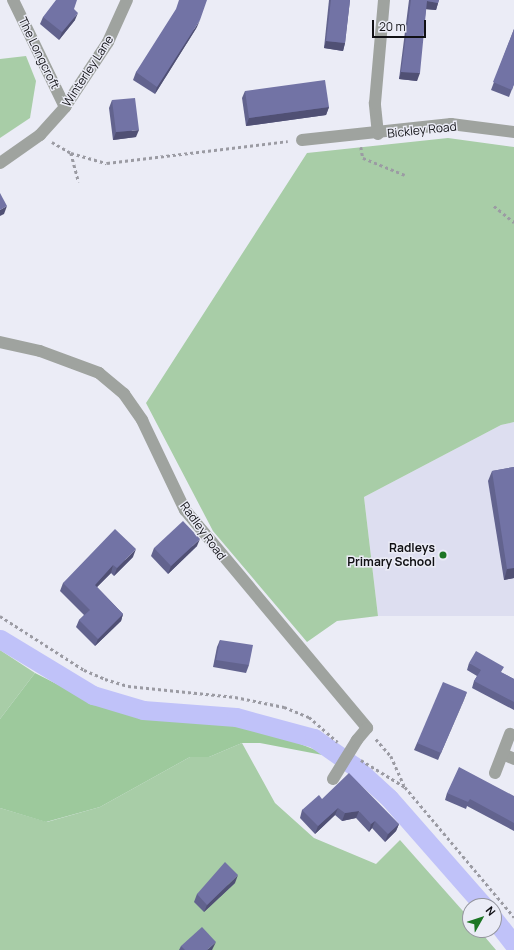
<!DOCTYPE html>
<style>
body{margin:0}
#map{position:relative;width:514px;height:950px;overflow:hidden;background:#ebecf6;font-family:Manrope,sans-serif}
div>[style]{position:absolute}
.built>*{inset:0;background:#dddef0}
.green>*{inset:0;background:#a8cda7}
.forest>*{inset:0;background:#9dc99c}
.canal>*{height:19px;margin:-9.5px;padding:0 9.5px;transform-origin:9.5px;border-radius:9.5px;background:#c0c2f9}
.path>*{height:2.5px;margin-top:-1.25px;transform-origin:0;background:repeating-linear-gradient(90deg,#9b9ba3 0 3px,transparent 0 6px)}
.minor>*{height:12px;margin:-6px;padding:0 6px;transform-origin:6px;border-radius:6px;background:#9fa39f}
.minor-bridge>*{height:12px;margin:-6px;padding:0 6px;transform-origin:6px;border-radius:6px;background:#9fa39f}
.wall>*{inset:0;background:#62638e}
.shaded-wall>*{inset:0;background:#505074}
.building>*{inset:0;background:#7273a5}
.dots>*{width:11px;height:11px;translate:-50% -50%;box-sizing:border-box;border:2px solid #ebecf6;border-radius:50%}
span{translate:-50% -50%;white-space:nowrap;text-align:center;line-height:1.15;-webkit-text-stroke:3px #ebecf6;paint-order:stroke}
.street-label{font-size:12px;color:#101014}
.poi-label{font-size:12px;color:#101014;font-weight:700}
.right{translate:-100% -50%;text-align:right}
.north{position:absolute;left:462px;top:898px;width:40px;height:40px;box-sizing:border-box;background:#ebecf6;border:1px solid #93949c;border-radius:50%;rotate:51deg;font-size:11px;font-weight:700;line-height:16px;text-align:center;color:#101014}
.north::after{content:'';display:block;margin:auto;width:14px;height:18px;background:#1d7624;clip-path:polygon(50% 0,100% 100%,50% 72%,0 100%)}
.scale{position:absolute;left:372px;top:20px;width:54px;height:18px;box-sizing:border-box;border:2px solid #101014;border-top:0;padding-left:5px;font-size:12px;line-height:14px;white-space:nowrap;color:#101014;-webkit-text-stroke:3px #ebecf6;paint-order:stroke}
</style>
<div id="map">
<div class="built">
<i style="clip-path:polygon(514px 422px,514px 616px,378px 616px,364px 497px,501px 425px)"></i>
</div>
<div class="green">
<i style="clip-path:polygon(26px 56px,36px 81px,30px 118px,0 138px,0 59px)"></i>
<i style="clip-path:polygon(448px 138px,514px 147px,514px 422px,501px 425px,364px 497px,378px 616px,337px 621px,307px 642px,213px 531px,146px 403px,307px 153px)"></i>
<i style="clip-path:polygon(0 650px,35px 673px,0 719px)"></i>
<i style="clip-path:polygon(242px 743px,275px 803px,314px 838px,376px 864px,400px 840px,470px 919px,470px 930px,479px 930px,496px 950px,0 950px,0 808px,47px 822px,100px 807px,190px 757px,209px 757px)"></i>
</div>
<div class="forest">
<i style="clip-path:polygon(35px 673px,94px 703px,137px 716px,243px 721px,333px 757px,260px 743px,242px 743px,209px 757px,190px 757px,100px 807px,46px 822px,0 808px,0 719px)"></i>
</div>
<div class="canal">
<i style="left:0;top:639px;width:109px;rotate:31.1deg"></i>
<i style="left:93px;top:695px;width:52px;rotate:16.7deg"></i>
<i style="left:143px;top:710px;width:93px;rotate:4.3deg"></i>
<i style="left:236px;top:717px;width:81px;rotate:15.1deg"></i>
<i style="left:314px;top:738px;width:49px;rotate:35deg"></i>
<i style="left:354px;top:766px;width:47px;rotate:42.4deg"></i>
<i style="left:389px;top:798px;width:144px;rotate:48.7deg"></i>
<i style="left:494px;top:919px;width:33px;rotate:52deg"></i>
</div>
<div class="path">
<i style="left:52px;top:142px;width:22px;rotate:30deg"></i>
<i style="left:71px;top:153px;width:37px;rotate:16deg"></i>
<i style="left:107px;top:163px;width:182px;rotate:-6.9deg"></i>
<i style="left:361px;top:147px;width:11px;rotate:80deg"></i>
<i style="left:363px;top:158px;width:45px;rotate:22deg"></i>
<i style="left:71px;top:153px;width:30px;rotate:75deg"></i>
<i style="left:494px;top:206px;width:26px;rotate:39deg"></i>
<i style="left:0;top:616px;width:100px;rotate:32.7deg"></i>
<i style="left:84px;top:670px;width:23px;rotate:23deg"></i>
<i style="left:105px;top:679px;width:24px;rotate:17deg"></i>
<i style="left:128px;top:686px;width:108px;rotate:5.9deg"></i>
<i style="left:235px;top:697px;width:50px;rotate:11.5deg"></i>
<i style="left:284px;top:707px;width:27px;rotate:22deg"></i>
<i style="left:309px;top:717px;width:38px;rotate:41deg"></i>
<i style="left:376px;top:739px;width:23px;rotate:49deg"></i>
<i style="left:391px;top:756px;width:32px;rotate:66deg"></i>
<i style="left:361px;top:760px;width:52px;rotate:31.5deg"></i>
<i style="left:405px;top:787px;width:170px;rotate:50deg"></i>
</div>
<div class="minor">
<i style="left:13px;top:0;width:119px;rotate:64.1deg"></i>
<i style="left:378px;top:134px;width:31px;rotate:-96deg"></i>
<i style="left:375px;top:103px;width:103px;rotate:-85deg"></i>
<i style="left:302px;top:140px;width:150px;rotate:-6.1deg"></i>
<i style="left:451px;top:124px;width:64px;rotate:7.2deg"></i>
<i style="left:0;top:163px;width:49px;rotate:-35deg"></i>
<i style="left:40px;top:135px;width:38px;rotate:-48deg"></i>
<i style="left:65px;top:107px;width:78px;rotate:-56.5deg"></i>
<i style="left:108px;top:42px;width:46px;rotate:-65.7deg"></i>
<i style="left:0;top:342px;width:41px;rotate:12.7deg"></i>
<i style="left:40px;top:351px;width:63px;rotate:20.4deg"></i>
<i style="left:99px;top:373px;width:33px;rotate:40deg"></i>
<i style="left:124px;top:394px;width:32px;rotate:55deg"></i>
<i style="left:142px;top:420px;width:100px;rotate:64.5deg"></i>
<i style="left:185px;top:510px;width:284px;rotate:50.1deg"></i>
<i style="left:367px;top:728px;width:16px;rotate:130deg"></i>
<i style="left:503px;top:754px;width:12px;rotate:24deg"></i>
<i style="left:495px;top:773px;width:42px;rotate:-69deg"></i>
</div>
<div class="minor-bridge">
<i style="left:333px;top:779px;width:46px;rotate:-58.4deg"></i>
</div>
<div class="wall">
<i style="clip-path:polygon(329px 0,350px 0,345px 43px,343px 51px,324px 48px)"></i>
<i style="clip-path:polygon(409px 0,439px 0,436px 10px,426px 9px,417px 81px,399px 79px)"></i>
<i style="clip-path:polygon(74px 10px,75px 20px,59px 40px,40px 24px,43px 17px)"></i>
<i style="clip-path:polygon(197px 27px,155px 94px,133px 80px,136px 72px)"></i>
<i style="clip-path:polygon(514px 29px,514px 84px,509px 97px,491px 90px)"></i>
<i style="clip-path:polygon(245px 91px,329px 107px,326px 115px,246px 126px,242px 98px)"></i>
<i style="clip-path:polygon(112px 100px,136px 137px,113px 140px,109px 108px)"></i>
<i style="clip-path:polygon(514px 467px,514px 578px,504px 580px,488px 481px,492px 471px)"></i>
<i style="clip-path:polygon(197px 546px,168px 574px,151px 556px,154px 548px)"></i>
<i style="clip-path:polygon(133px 557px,114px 576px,111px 573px,97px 587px,123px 614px,121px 621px,95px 646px,76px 627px,79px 620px,84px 615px,60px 591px,63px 583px)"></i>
<i style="clip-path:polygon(220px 640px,249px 665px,246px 673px,213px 667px,217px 647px)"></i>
<i style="clip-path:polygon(469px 663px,502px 673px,514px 679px,514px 710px,472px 688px,474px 681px,477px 676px,467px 670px)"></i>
<i style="clip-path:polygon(467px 692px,438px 760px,414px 750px,417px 743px)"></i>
<i style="clip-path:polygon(447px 793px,514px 796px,514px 831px,467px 806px,466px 809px,445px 800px)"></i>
<i style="clip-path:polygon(322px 799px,399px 824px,396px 831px,385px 842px,372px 828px,369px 832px,356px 818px,342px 821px,335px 815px,315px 834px,300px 818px,302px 810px)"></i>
<i style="clip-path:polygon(235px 883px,204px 912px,194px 902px,197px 894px)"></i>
<i style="clip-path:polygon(181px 946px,213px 950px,179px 950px)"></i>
</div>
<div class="shaded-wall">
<i style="clip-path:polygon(427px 1px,438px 3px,436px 10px,424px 9px)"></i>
<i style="clip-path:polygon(78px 13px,75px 20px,59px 40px,62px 32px)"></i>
<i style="clip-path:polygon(200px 20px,197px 27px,155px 94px,157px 87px)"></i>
<i style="clip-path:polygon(326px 41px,345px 43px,343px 51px,324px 48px)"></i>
<i style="clip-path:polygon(401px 72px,420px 73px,417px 81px,399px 79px)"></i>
<i style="clip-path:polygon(329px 107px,326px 115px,246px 126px,249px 118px)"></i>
<i style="clip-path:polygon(139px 130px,136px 137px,113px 140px,116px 132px)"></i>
<i style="clip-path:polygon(7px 206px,4px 214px,0 216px,0 210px)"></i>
<i style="clip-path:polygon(200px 539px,197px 546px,168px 574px,171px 566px)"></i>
<i style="clip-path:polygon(136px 549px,133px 557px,114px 576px,117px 568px)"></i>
<i style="clip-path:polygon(113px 565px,111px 573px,92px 592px,95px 585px)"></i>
<i style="clip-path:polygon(514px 568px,514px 578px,504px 580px,507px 569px)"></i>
<i style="clip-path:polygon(123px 614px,121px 621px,95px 646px,98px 639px)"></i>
<i style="clip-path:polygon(467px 692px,464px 700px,438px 760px,441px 753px)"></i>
<i style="clip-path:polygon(338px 808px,335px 815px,315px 834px,318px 826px)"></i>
<i style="clip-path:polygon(359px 811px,356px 818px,342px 821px,345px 813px)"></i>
<i style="clip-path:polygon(375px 821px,372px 828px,369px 832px,371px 824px)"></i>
<i style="clip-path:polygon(399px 824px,396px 831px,385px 842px,388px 834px)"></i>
<i style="clip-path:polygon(238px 875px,235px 883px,204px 912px,207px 905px)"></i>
<i style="clip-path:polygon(216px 942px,212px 950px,207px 950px)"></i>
</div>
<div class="building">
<i style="clip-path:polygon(56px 0,77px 0,74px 9px,78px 13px,62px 32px,43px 17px)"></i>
<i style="clip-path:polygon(179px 0,207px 0,200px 20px,157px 87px,136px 72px,176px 9px)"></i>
<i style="clip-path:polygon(331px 0,350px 0,345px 43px,326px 41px)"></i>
<i style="clip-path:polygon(411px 0,439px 0,438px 3px,427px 1px,420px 73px,401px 72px)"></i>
<i style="clip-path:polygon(514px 29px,514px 84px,512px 90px,493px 82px)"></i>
<i style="clip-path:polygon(325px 80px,329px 107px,249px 118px,245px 91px)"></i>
<i style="clip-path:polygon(135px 98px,139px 130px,116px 132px,112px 100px)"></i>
<i style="clip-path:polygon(0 193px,7px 206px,0 210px)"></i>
<i style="clip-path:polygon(514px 467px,514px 568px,507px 569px,492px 471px)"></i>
<i style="clip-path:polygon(183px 521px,200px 539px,171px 566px,154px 548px)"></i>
<i style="clip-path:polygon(115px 529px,136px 549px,117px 568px,113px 565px,95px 585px,123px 614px,98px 639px,79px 620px,90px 610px,63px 583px)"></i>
<i style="clip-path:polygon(220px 640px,253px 645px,249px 665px,216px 660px)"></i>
<i style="clip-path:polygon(476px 651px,504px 667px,501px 672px,514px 679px,514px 702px,474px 681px,481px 670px,469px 663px)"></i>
<i style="clip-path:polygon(443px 682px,467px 692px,441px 753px,417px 743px)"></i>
<i style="clip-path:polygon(459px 767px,514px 796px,514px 823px,470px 799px,468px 802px,447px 793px)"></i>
<i style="clip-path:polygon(349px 773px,399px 824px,388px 834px,375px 821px,371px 824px,359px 811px,345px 813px,338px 808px,318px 826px,302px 810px,319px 795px,322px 799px)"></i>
<i style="clip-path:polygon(225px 862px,238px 875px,207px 905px,197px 894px)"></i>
<i style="clip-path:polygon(202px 927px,216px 942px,207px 950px,185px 950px,181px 946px)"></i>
</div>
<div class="dots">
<i style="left:443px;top:555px;background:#1d7624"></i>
</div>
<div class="street-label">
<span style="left:39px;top:53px;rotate:64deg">The Longcroft</span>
<span style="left:88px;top:71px;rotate:-57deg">Winterley Lane</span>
<span style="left:422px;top:130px;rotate:-6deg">Bickley Road</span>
<span style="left:203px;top:531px;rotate:54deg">Radley Road</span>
</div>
<div class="poi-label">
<span class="right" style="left:435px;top:555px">Radleys<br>Primary School</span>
</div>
<div class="north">N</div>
<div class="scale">20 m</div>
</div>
